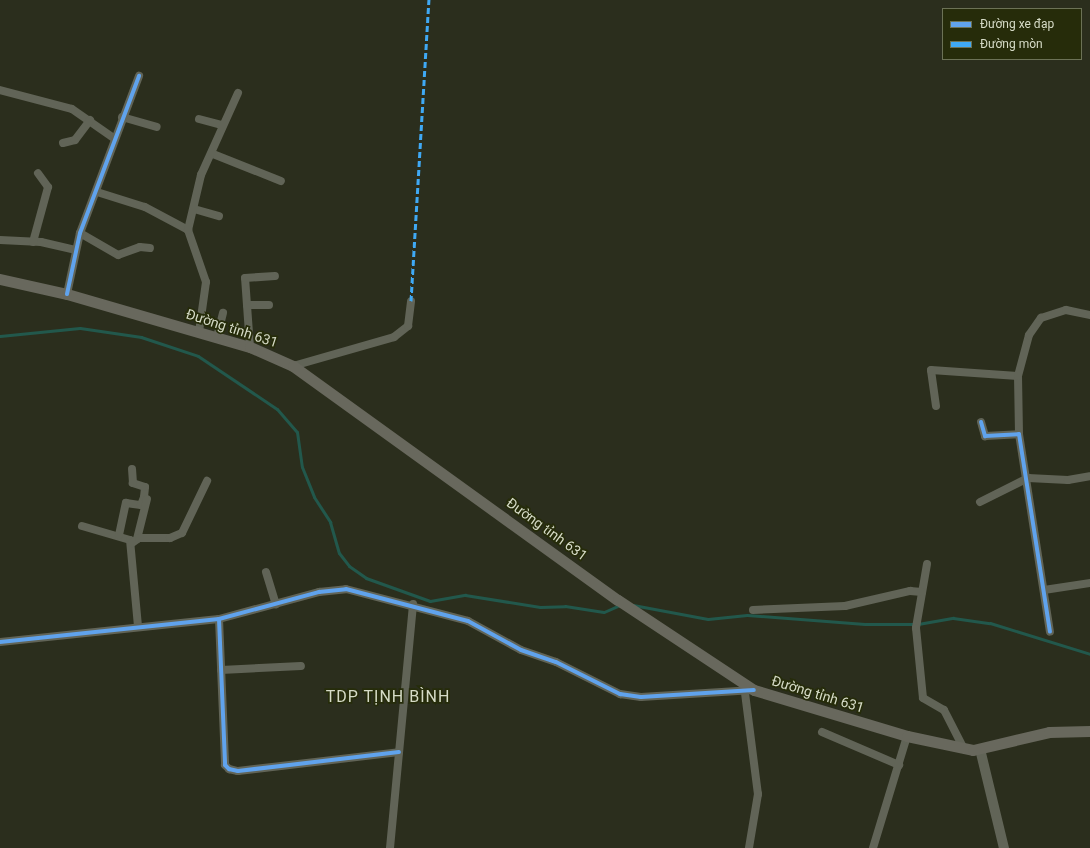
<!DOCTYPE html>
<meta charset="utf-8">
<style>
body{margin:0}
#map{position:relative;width:1090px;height:848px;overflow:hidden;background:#2b2e1d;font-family:Roboto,sans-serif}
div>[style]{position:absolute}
.stream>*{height:3px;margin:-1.5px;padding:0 1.5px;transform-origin:1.5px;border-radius:1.5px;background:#22584c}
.minor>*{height:8px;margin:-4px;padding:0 4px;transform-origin:4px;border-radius:4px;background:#616457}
.tertiary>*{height:10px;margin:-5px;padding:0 5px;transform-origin:5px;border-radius:5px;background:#616457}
.secondary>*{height:11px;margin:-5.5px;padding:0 5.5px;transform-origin:5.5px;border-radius:5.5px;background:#68685d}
.quiet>*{height:3px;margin-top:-1.5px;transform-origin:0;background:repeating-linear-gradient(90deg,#3fa9f5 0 6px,transparent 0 9px)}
.cycleway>*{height:4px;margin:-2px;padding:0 2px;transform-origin:2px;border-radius:2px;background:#60a3ed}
span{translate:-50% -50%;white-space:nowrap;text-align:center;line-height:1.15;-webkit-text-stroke:3.5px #262c0a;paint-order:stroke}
.street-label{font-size:14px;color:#d6dbc7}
.quarter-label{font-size:16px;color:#d6dbc7;letter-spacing:1px}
.legend{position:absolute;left:942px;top:8px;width:140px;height:52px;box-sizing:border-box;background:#262c0a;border:1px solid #6c7256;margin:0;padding:5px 7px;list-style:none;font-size:12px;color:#d6dbc7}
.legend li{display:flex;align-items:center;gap:8px;height:20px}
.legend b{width:20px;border:1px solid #6c7256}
</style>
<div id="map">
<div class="stream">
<i style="left:0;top:336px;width:80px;rotate:-5.7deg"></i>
<i style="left:80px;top:328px;width:62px;rotate:8.4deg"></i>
<i style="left:141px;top:337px;width:60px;rotate:18.4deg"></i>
<i style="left:198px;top:356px;width:95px;rotate:33.9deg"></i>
<i style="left:277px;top:409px;width:30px;rotate:49deg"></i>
<i style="left:297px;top:432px;width:35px;rotate:82deg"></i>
<i style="left:302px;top:467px;width:32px;rotate:68deg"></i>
<i style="left:314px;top:497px;width:30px;rotate:57deg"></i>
<i style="left:330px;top:522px;width:32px;rotate:74deg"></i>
<i style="left:339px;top:553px;width:16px;rotate:52deg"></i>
<i style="left:349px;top:566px;width:21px;rotate:35deg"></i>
<i style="left:366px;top:578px;width:68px;rotate:19.8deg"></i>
<i style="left:430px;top:601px;width:36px;rotate:-10deg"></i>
<i style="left:465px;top:595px;width:76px;rotate:9.1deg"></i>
<i style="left:540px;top:607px;width:25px;rotate:-2deg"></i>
<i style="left:565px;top:606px;width:39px;rotate:9deg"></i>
<i style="left:604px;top:612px;width:17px;rotate:-24deg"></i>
<i style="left:633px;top:605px;width:76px;rotate:10.6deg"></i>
<i style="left:708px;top:619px;width:39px;rotate:-6deg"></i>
<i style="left:747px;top:615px;width:118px;rotate:4.4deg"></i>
<i style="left:865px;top:624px;width:53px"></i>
<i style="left:918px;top:624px;width:36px;rotate:-10deg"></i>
<i style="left:953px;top:618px;width:37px;rotate:8deg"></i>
<i style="left:990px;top:623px;width:105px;rotate:17.2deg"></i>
</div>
<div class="minor">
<i style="left:0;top:90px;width:74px;rotate:14.8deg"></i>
<i style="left:72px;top:109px;width:52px;rotate:34.9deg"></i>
<i style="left:122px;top:117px;width:36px;rotate:16deg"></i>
<i style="left:199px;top:119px;width:24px;rotate:15deg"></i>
<i style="left:63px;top:143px;width:12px;rotate:-14deg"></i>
<i style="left:75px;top:140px;width:25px;rotate:-53deg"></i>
<i style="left:213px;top:154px;width:73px;rotate:21.7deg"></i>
<i style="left:97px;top:192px;width:50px;rotate:17.4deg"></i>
<i style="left:145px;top:207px;width:49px;rotate:28.1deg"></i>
<i style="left:188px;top:230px;width:55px;rotate:70.9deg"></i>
<i style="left:206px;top:282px;width:50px;rotate:98deg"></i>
<i style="left:194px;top:209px;width:26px;rotate:16deg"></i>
<i style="left:188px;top:230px;width:57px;rotate:-76.7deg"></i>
<i style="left:201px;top:175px;width:90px;rotate:-65.7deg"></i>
<i style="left:80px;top:233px;width:44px;rotate:30.1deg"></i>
<i style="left:118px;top:255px;width:23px;rotate:-20deg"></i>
<i style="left:140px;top:247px;width:10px;rotate:6deg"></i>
<i style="left:0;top:240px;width:41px;rotate:2.8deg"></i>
<i style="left:41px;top:242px;width:35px;rotate:13deg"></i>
<i style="left:33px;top:242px;width:57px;rotate:-74.7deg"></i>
<i style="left:48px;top:187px;width:17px;rotate:-126deg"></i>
<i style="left:67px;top:294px;width:62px;rotate:-78deg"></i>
<i style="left:80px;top:233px;width:168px;rotate:-69.4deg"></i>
<i style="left:247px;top:305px;width:22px"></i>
<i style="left:217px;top:337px;width:25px;rotate:-76deg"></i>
<i style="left:250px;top:347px;width:69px;rotate:-94.1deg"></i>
<i style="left:245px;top:278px;width:30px;rotate:-4deg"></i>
<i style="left:293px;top:366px;width:105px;rotate:-16deg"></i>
<i style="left:394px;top:337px;width:18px;rotate:-38deg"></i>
<i style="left:408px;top:326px;width:25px;rotate:-83deg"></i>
<i style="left:1018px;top:376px;width:58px;rotate:89deg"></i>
<i style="left:936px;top:406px;width:36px;rotate:-98deg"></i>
<i style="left:931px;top:370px;width:87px;rotate:3.9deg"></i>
<i style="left:1018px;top:376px;width:42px;rotate:-75deg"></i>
<i style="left:1029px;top:335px;width:21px;rotate:-55deg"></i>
<i style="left:1041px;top:318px;width:26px;rotate:-18deg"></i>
<i style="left:1066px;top:310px;width:25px;rotate:12deg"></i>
<i style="left:981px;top:422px;width:15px;rotate:74deg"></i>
<i style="left:985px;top:436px;width:34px;rotate:-3deg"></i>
<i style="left:1019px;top:434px;width:200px;rotate:81.1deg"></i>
<i style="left:980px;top:502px;width:54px;rotate:-26.6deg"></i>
<i style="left:1028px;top:478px;width:40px;rotate:2.9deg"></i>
<i style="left:1068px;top:480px;width:22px;rotate:-10deg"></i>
<i style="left:82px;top:526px;width:50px;rotate:16.3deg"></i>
<i style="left:130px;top:540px;width:87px;rotate:84.7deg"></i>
<i style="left:119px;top:535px;width:33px;rotate:-78deg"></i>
<i style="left:126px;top:503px;width:15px;rotate:8deg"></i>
<i style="left:141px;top:505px;width:9px;rotate:-69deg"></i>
<i style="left:144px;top:497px;width:10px;rotate:-84deg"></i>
<i style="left:145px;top:487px;width:13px;rotate:-162deg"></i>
<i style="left:133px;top:483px;width:14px;rotate:-94deg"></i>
<i style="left:137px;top:539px;width:41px;rotate:-76deg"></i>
<i style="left:132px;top:543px;width:9px;rotate:-36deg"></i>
<i style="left:139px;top:538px;width:31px"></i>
<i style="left:170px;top:538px;width:13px;rotate:-23deg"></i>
<i style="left:182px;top:533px;width:58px;rotate:-64.3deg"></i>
<i style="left:927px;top:564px;width:65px;rotate:99.8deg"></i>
<i style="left:916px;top:628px;width:70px;rotate:84.3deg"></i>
<i style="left:923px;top:698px;width:24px;rotate:30deg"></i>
<i style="left:944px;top:710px;width:44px;rotate:62.9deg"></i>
<i style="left:266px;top:572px;width:34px;rotate:73deg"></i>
<i style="left:1044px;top:590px;width:47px;rotate:-8.7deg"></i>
<i style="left:753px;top:610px;width:92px;rotate:-2.5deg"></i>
<i style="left:845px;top:606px;width:67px;rotate:-13deg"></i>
<i style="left:910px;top:591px;width:12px;rotate:5deg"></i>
<i style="left:219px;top:619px;width:146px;rotate:87.6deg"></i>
<i style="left:225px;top:765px;width:6px;rotate:45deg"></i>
<i style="left:229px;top:769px;width:9px;rotate:13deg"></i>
<i style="left:238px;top:771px;width:162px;rotate:-6.7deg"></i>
<i style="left:0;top:642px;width:220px;rotate:-6deg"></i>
<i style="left:219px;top:619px;width:104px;rotate:-15.1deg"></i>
<i style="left:319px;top:592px;width:27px;rotate:-6deg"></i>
<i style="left:346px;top:589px;width:126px;rotate:14.7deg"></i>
<i style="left:468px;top:621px;width:60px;rotate:28.7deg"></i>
<i style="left:521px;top:650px;width:37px;rotate:19deg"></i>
<i style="left:556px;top:662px;width:72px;rotate:26.6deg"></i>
<i style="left:620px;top:694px;width:21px;rotate:8deg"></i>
<i style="left:641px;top:697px;width:113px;rotate:-3.5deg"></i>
<i style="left:221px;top:670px;width:80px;rotate:-2.9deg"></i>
<i style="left:745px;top:693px;width:102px;rotate:82.7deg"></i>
<i style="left:758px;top:794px;width:55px;rotate:99.5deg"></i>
<i style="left:822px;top:732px;width:84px;rotate:23.2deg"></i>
<i style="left:390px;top:848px;width:245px;rotate:-84.6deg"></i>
<i style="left:873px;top:848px;width:117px;rotate:-73.1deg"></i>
</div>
<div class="tertiary">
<i style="left:980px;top:749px;width:102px;rotate:76.4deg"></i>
</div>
<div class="secondary">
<i style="left:0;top:279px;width:69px;rotate:12.6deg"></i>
<i style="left:67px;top:294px;width:191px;rotate:16.2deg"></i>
<i style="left:250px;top:347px;width:47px;rotate:23.8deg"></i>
<i style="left:293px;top:366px;width:400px;rotate:35.8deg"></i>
<i style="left:618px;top:600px;width:163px;rotate:33.5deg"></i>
<i style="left:754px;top:690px;width:160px;rotate:16.7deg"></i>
<i style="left:907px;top:736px;width:67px;rotate:12deg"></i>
<i style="left:973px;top:750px;width:78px;rotate:-13.3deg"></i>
<i style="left:1049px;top:732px;width:41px;rotate:-1.4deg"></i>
</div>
<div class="quiet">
<i style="left:411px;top:301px;width:302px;rotate:-86.6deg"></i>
</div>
<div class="cycleway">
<i style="left:67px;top:294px;width:62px;rotate:-78deg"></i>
<i style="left:80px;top:233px;width:168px;rotate:-69.4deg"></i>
<i style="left:981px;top:422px;width:15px;rotate:74deg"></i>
<i style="left:985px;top:436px;width:34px;rotate:-3deg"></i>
<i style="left:1019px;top:434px;width:200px;rotate:81.1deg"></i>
<i style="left:219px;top:619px;width:146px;rotate:87.6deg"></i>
<i style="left:225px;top:765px;width:6px;rotate:45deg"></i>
<i style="left:229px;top:769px;width:9px;rotate:13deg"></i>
<i style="left:238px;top:771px;width:162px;rotate:-6.7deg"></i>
<i style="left:0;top:642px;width:220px;rotate:-6deg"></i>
<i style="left:219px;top:619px;width:104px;rotate:-15.1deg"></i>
<i style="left:319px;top:592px;width:27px;rotate:-6deg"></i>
<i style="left:346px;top:589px;width:126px;rotate:14.7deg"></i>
<i style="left:468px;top:621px;width:60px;rotate:28.7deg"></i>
<i style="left:521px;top:650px;width:37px;rotate:19deg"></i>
<i style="left:556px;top:662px;width:72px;rotate:26.6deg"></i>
<i style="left:620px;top:694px;width:21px;rotate:8deg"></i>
<i style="left:641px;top:697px;width:113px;rotate:-3.5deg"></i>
</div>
<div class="street-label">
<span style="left:232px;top:328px;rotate:18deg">Đường tỉnh 631</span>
<span style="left:547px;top:529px;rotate:36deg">Đường tỉnh 631</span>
<span style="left:818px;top:694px;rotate:17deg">Đường tỉnh 631</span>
</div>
<div class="quarter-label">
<span style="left:388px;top:697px">TDP TỊNH BÌNH</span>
</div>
<ul class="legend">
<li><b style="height:5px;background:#60a3ed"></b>Đường xe đạp</li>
<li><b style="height:5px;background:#3fa9f5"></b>Đường mòn</li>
</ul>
</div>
